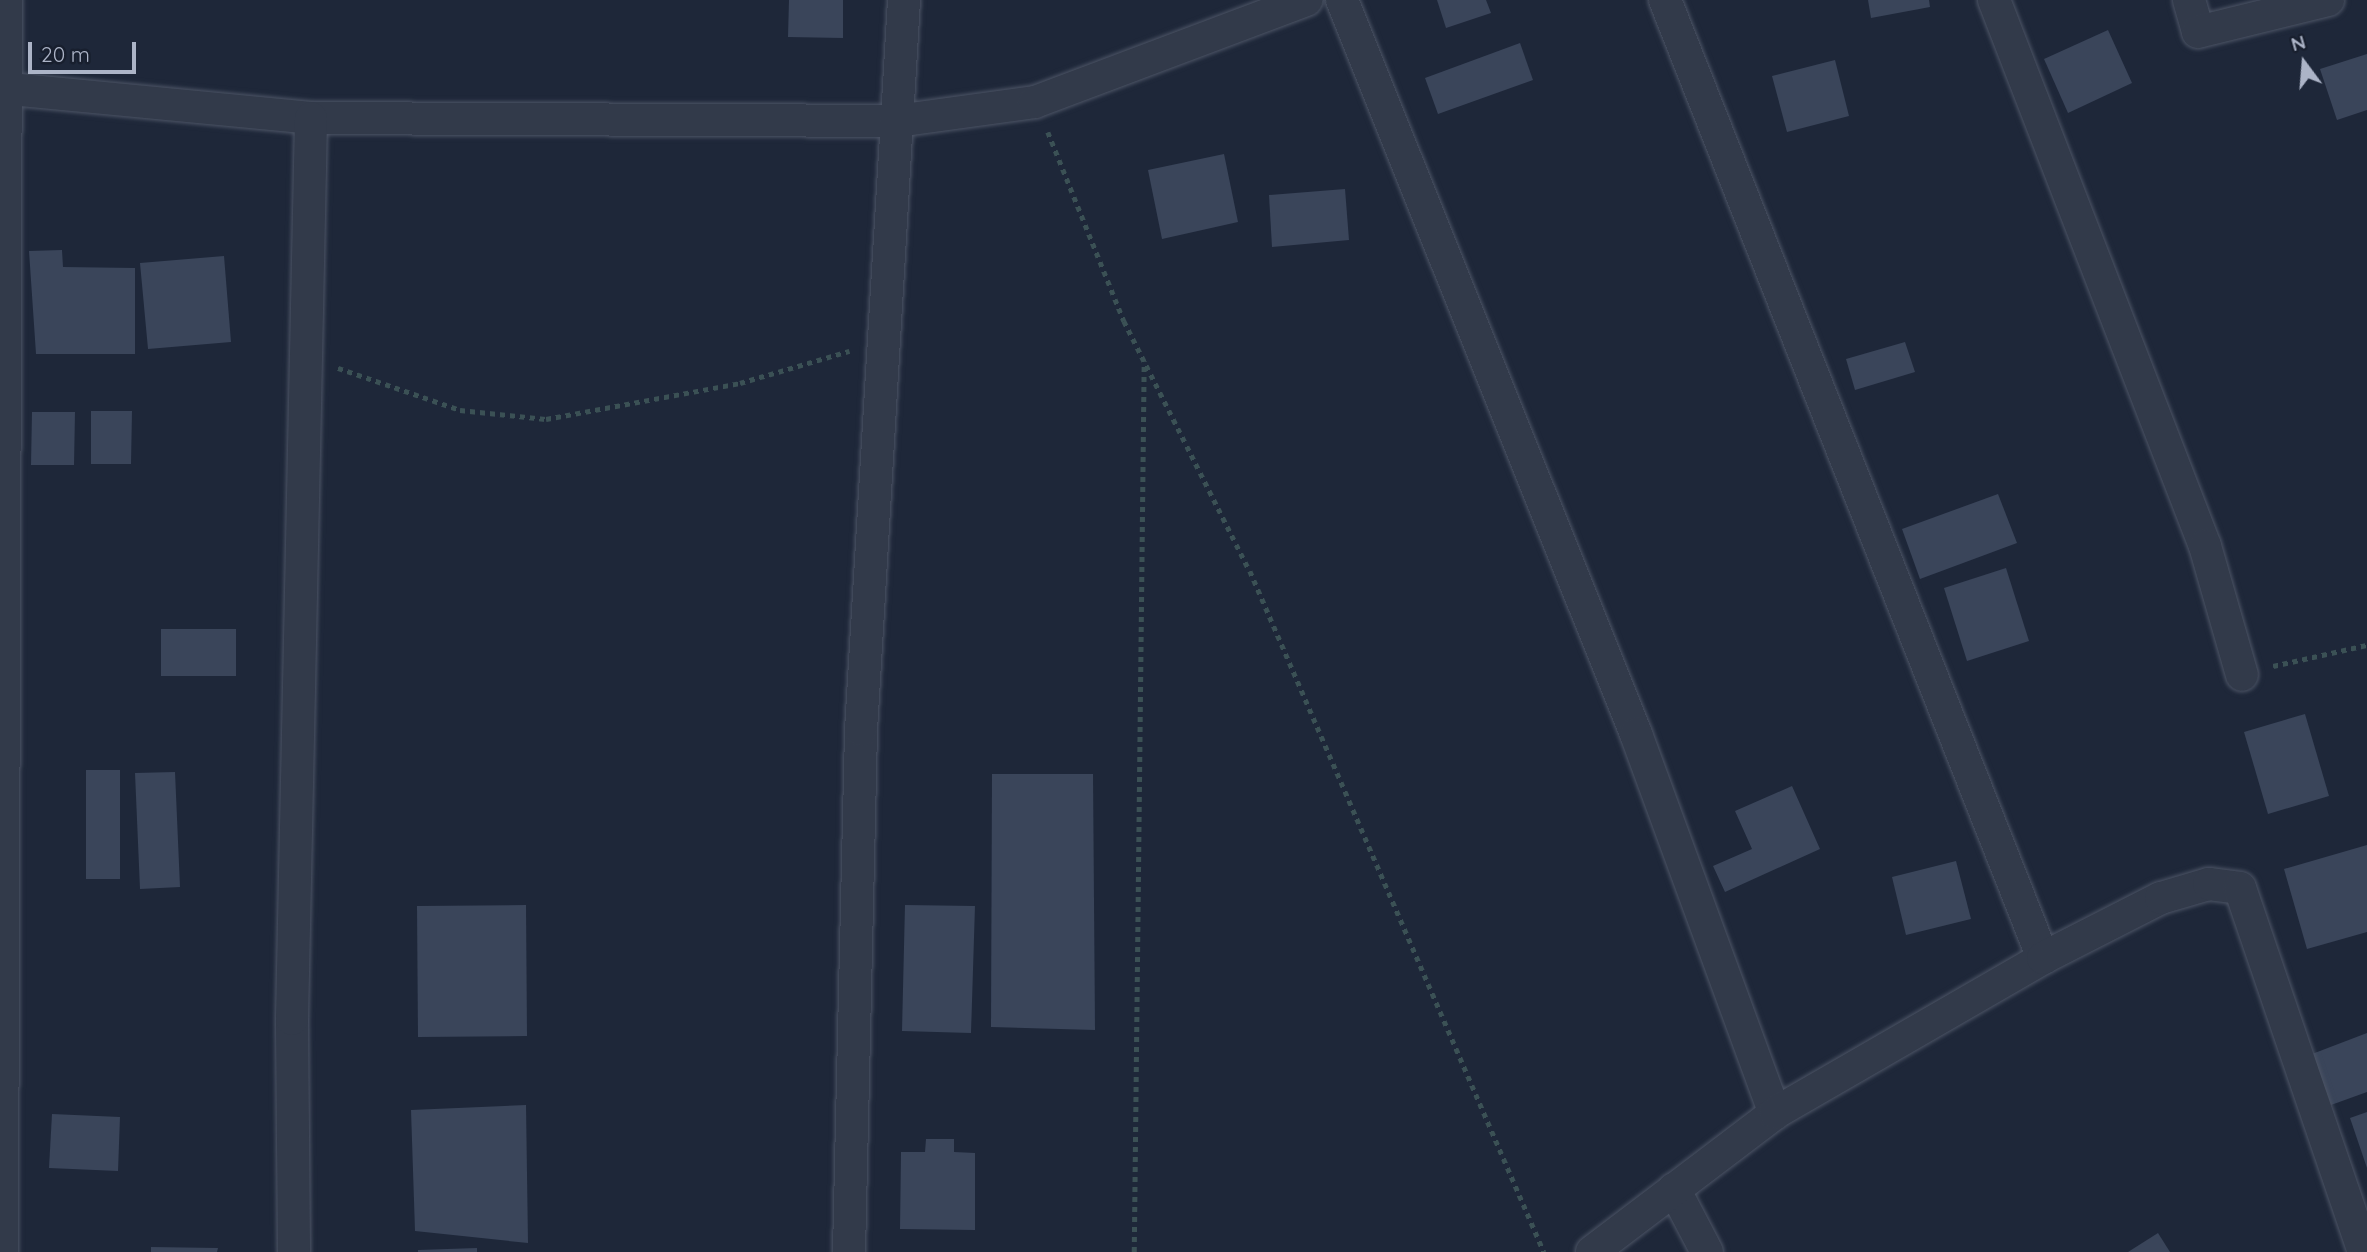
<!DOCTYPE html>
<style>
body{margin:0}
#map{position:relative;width:2367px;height:1252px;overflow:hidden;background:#1e2739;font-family:Quicksand,sans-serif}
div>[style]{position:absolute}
.building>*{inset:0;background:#3a455a}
.path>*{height:4.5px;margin-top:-2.25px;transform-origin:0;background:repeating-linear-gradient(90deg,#3b5155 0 5px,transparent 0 10px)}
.roads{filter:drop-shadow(0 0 2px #4c5465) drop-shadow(0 0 2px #4c5465)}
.street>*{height:32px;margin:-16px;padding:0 16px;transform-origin:16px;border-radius:16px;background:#323a4a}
span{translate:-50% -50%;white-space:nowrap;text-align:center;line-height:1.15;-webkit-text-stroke:7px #181f2e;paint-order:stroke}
.north{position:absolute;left:2269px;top:28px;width:70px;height:70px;-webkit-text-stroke:5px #181f2e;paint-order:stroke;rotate:344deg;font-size:19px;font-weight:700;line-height:28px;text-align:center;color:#acb4c7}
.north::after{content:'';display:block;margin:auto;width:24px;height:32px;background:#acb4c7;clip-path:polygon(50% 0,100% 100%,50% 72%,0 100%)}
.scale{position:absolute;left:28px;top:42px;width:108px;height:32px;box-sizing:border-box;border:4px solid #acb4c7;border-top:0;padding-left:9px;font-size:21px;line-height:24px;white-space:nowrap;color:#acb4c7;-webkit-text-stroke:5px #181f2e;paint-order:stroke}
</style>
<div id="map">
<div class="building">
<i style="clip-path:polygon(789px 0,843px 0,843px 38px,788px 37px)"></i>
<i style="clip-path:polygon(1437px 0,1486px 0,1491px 13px,1446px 28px)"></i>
<i style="clip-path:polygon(1868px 0,1929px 0,1930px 7px,1871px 18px)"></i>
<i style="clip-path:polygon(2108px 30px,2132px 83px,2068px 113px,2044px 59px)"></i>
<i style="clip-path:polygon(1520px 43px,1533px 80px,1438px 114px,1425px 78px)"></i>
<i style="clip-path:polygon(2367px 54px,2367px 110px,2337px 120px,2320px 69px)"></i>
<i style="clip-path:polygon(1835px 60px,1849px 116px,1787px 132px,1772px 76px)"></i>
<i style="clip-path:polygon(1224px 154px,1238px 222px,1162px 239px,1148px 170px)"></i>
<i style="clip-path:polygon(1345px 189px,1349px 240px,1272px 247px,1269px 195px)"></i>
<i style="clip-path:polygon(62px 250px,63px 267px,135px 268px,135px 354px,36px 354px,29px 251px)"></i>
<i style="clip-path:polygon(224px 256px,231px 342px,148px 349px,140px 263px)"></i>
<i style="clip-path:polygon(1905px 342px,1915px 372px,1855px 390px,1846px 359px)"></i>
<i style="clip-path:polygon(91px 411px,132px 411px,131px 464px,91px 464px)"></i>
<i style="clip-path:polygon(32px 412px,75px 412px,74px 465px,31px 465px)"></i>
<i style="clip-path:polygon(1998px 494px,2017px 543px,1920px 579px,1902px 529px)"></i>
<i style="clip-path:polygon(2006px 568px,2029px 641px,1967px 661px,1944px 588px)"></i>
<i style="clip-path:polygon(161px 629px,236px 629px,236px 676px,161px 676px)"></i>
<i style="clip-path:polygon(2305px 714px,2329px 796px,2268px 814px,2244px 732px)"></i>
<i style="clip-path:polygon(86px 770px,120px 770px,120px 879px,86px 879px)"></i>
<i style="clip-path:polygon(175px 772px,180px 887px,140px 889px,135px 773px)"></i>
<i style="clip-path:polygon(992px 774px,1093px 774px,1095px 1030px,991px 1027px)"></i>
<i style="clip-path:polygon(1792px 786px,1820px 849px,1725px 892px,1713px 866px,1752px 849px,1735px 811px)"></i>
<i style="clip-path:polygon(2367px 845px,2367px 932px,2307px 949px,2284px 869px)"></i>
<i style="clip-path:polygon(1956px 861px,1971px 919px,1906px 935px,1892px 877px)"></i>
<i style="clip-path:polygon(526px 905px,527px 1036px,418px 1037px,417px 906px)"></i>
<i style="clip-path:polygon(905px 905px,975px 906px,971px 1033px,902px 1031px)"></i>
<i style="clip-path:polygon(2367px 1033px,2367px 1092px,2331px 1105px,2312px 1054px)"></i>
<i style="clip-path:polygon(526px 1105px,528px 1243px,415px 1231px,411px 1110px)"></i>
<i style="clip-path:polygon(2367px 1112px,2367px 1168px,2350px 1118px)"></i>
<i style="clip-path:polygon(52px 1114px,120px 1117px,118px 1171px,49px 1168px)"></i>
<i style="clip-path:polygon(926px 1139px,954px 1139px,954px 1152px,975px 1153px,975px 1230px,900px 1229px,901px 1152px,925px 1152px)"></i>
<i style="clip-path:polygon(2158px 1233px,2170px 1252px,2128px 1252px)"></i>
<i style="clip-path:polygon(151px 1247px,218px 1248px,217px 1252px,151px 1252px)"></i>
<i style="clip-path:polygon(477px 1248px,477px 1252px,418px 1252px,418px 1250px)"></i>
</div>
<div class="path">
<i style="left:1048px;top:132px;width:204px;rotate:68.1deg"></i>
<i style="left:1124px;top:321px;width:280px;rotate:63.3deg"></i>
<i style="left:1250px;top:571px;width:742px;rotate:66.65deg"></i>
<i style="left:338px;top:368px;width:129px;rotate:19deg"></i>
<i style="left:460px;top:410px;width:86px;rotate:6deg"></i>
<i style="left:546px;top:419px;width:197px;rotate:-10.5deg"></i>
<i style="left:740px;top:383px;width:114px;rotate:-16.4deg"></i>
<i style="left:2273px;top:666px;width:96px;rotate:-12.6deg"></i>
<i style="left:1134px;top:1252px;width:891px;rotate:-89.36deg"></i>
</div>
<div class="roads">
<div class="street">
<i style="left:1342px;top:0;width:791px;rotate:68.17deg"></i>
<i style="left:1636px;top:734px;width:404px;rotate:69.9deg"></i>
<i style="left:1665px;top:0;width:1030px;rotate:68.47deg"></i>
<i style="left:1994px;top:0;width:585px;rotate:68.87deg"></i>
<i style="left:2205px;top:546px;width:134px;rotate:74deg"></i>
<i style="left:2189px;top:0;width:33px;rotate:74deg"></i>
<i style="left:2198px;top:32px;width:134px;rotate:-13.8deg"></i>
<i style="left:0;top:88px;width:312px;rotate:5.5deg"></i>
<i style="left:311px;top:118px;width:586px;rotate:0.29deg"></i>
<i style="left:897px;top:121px;width:139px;rotate:-7.8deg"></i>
<i style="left:1035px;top:102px;width:290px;rotate:-20.6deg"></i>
<i style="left:1674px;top:1189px;width:71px;rotate:62.4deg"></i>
<i style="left:2px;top:1252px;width:1252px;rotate:-89.82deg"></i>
<i style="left:294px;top:1252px;width:233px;rotate:-90.5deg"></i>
<i style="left:292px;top:1019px;width:901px;rotate:-88.79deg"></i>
<i style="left:849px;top:1252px;width:522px;rotate:-88.68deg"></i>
<i style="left:861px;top:730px;width:731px;rotate:-86.63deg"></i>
<i style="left:1592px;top:1252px;width:230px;rotate:-37.2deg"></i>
<i style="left:1775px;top:1113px;width:310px;rotate:-30deg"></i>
<i style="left:2043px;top:958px;width:132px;rotate:-27deg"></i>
<i style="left:2161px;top:898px;width:50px;rotate:-16.3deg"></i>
<i style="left:2209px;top:884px;width:31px;rotate:7deg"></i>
<i style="left:2240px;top:888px;width:385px;rotate:71.2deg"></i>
</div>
</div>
<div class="north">N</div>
<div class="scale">20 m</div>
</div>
